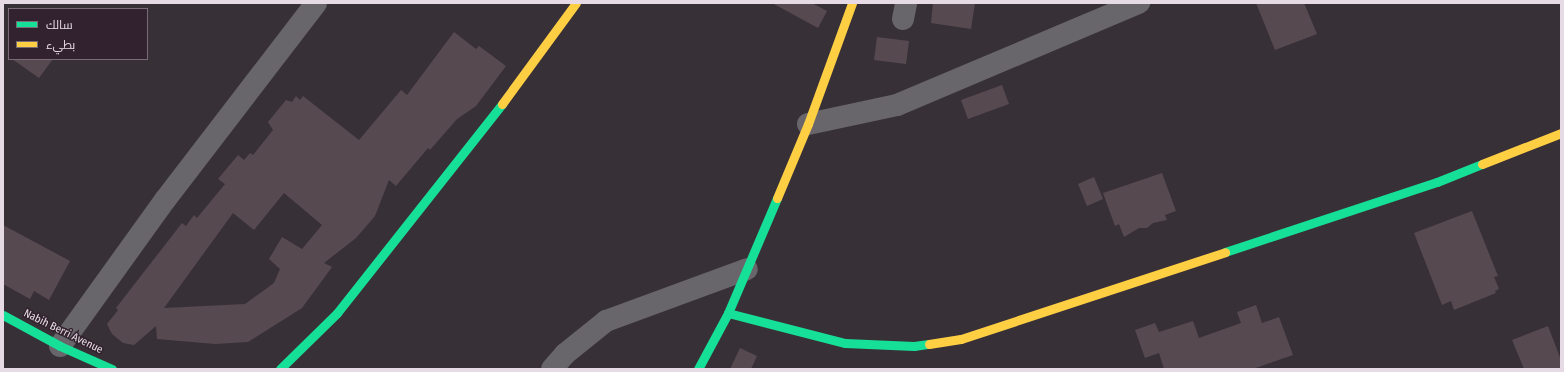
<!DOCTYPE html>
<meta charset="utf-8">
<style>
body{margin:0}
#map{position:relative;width:1564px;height:372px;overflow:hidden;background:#383037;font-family:"Fira Sans Condensed",Cairo,sans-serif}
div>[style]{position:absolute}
.building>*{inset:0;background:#574950}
.street>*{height:22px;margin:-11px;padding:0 11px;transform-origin:11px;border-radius:11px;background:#68656b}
.fast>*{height:9px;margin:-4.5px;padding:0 4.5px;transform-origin:4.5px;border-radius:4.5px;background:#16e098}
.slow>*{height:9px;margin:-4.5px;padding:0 4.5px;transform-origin:4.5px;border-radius:4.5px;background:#ffcf43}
span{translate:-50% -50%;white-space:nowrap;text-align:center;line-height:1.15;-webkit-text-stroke:3px #32222f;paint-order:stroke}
.street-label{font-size:11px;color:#e6dbe4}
.frame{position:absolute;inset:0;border:4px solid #e6dbe4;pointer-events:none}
.legend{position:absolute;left:8px;top:8px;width:140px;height:52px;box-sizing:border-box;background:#32222f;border:1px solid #7a6c77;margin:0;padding:5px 7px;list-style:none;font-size:12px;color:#e6dbe4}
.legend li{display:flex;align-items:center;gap:8px;height:20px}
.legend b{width:20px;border:1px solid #7a6c77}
</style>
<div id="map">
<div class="building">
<i style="clip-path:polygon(772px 3px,812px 3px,827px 11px,818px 28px)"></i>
<i style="clip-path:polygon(933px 3px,975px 3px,971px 29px,931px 23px)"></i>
<i style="clip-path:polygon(1256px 3px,1304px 3px,1317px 34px,1275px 50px)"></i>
<i style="clip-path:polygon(evenodd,454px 32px,476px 49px,479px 46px,506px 66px,476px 106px,457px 119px,430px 150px,428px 148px,396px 186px,389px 180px,375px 216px,356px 238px,324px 263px,332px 267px,302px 308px,248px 342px,215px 344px,157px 339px,156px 326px,134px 345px,123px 343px,112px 334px,107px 324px,118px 310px,116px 308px,182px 223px,186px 226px,194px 215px,197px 218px,225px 184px,218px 179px,238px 155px,244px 160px,250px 153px,253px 155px,273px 130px,268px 122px,286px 100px,292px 102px,296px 96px,300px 100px,303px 96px,359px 140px,401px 90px,407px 95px,454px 32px,284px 193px,322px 225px,302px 249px,282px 237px,269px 259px,280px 269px,274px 283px,245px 304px,164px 308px,233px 213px,254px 230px,284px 193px)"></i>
<i style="clip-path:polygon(877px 37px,909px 41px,906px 64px,874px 60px)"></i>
<i style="clip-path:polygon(12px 59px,53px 59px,39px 78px)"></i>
<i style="clip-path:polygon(1002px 85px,1009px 104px,968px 119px,961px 100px)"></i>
<i style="clip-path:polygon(1162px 173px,1176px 211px,1165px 215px,1167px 220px,1153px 223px,1147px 228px,1139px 228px,1124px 237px,1119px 224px,1115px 226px,1103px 193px)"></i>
<i style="clip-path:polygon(1094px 177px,1103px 199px,1087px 206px,1078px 184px)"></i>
<i style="clip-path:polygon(1472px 211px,1498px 276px,1494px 277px,1499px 289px,1495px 291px,1496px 293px,1454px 310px,1451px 301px,1442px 305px,1414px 233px)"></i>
<i style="clip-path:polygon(3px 225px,70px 261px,49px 300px,34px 291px,30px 299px,3px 284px)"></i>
<i style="clip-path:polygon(1256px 305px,1262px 323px,1279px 317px,1293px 355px,1253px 369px,1164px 369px,1159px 353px,1145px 358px,1135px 330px,1155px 323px,1159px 332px,1193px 321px,1199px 338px,1241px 323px,1237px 312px)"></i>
<i style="clip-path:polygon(1548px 326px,1561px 360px,1561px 369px,1524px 369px,1512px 340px)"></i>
<i style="clip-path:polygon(740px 348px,757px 356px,751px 369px,730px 369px)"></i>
</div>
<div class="street">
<i style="left:903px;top:19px;width:16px;rotate:-79deg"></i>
<i style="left:808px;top:124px;width:91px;rotate:-12.1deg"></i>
<i style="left:897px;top:105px;width:263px;rotate:-22.9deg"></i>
<i style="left:60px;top:346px;width:180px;rotate:-54.3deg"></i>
<i style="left:165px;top:200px;width:248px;rotate:-52.5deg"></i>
<i style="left:552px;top:369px;width:20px;rotate:-49deg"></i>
<i style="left:565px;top:354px;width:53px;rotate:-38.8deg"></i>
<i style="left:606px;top:321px;width:150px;rotate:-20.2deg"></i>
</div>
<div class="fast">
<i style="left:1225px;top:252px;width:223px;rotate:-18.3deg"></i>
<i style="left:1437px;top:182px;width:48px;rotate:-21.8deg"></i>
<i style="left:728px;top:313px;width:121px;rotate:14.4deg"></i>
<i style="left:845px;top:343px;width:69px;rotate:2.5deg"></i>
<i style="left:914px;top:346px;width:15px;rotate:-8deg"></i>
<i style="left:3px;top:315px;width:65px;rotate:28.5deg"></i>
<i style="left:60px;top:346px;width:57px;rotate:23.9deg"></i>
<i style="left:280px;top:369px;width:80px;rotate:-44.5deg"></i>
<i style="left:337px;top:313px;width:266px;rotate:-51.7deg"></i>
<i style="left:698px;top:369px;width:64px;rotate:-61.8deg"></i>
<i style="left:728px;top:313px;width:125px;rotate:-66.9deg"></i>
</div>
<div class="slow">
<i style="left:502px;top:104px;width:125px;rotate:-53.8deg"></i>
<i style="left:1482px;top:164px;width:85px;rotate:-21.4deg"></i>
<i style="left:777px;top:198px;width:80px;rotate:-67.3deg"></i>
<i style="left:808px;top:124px;width:129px;rotate:-70deg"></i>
<i style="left:929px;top:344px;width:32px;rotate:-9deg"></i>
<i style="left:961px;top:339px;width:278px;rotate:-18.2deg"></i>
</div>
<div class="street-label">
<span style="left:63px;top:332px;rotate:26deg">Nabih Berri Avenue</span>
</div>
<div class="frame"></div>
<ul class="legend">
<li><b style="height:5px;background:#16e098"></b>سالك</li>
<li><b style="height:5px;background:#ffcf43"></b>بطيء</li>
</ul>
</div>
